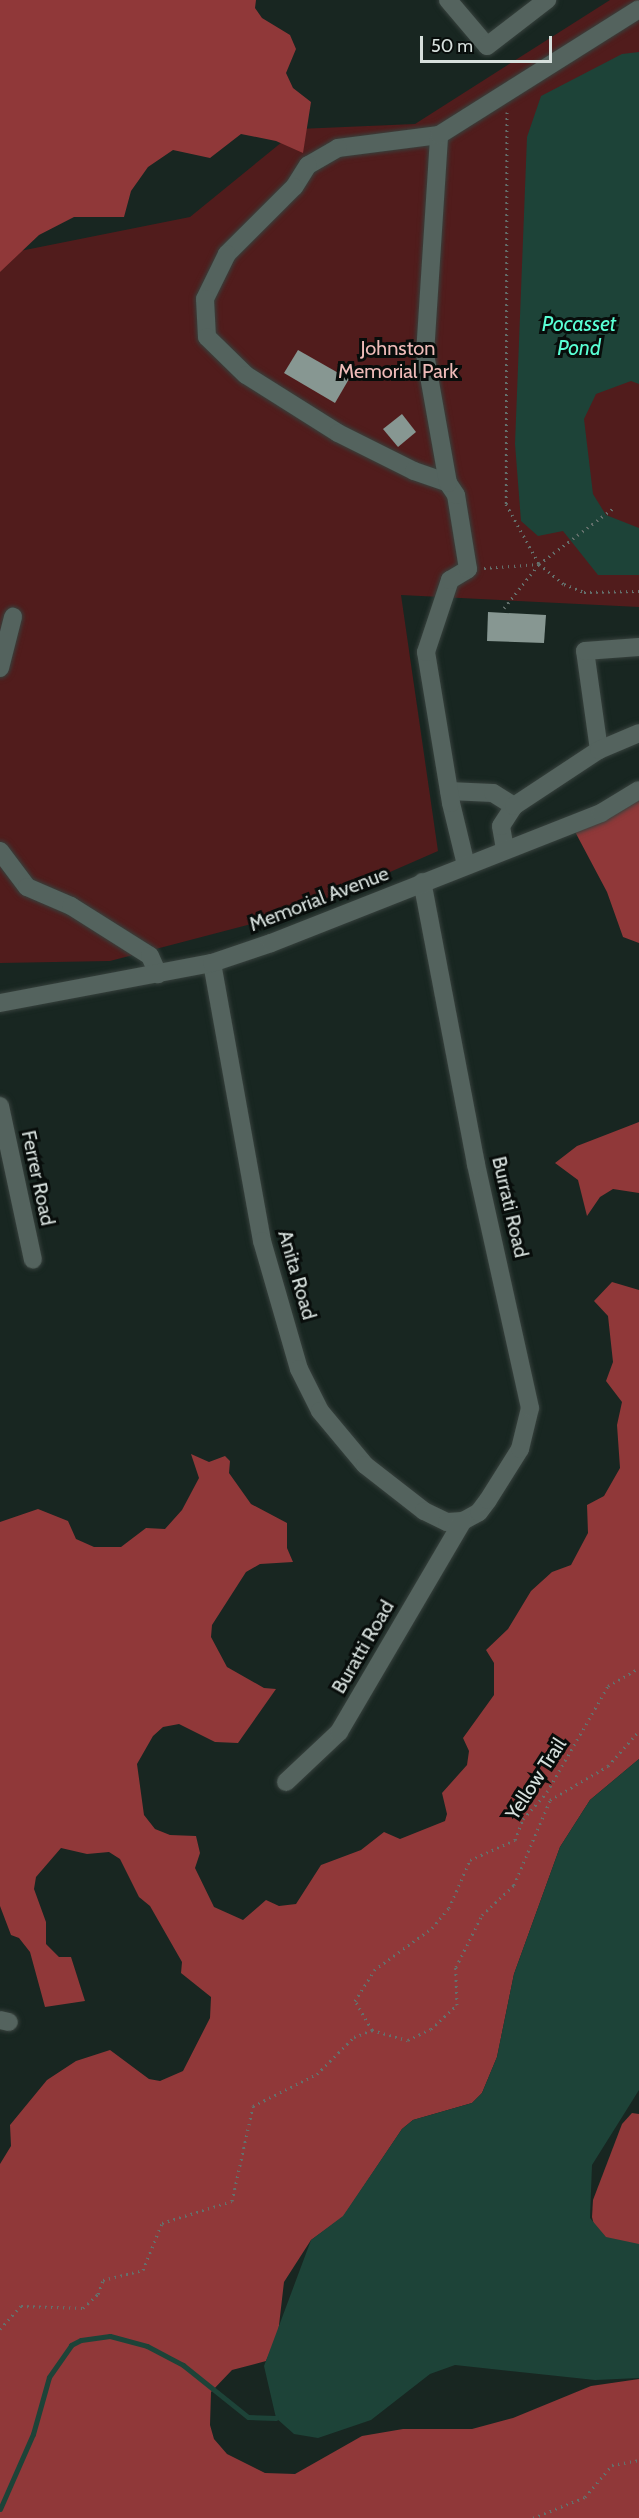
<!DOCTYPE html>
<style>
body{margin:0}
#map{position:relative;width:639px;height:2518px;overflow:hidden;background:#182621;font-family:Cabin,sans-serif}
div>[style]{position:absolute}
.green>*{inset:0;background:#511c1c}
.forest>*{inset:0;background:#903839}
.water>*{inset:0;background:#1d4338}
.stream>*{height:5px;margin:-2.5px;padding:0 2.5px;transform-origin:2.5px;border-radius:2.5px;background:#1d4338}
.building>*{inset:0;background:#879792}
.path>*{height:3px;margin-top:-1.5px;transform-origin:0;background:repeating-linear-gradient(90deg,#64706c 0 1.5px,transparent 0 6px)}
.roads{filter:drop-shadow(0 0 2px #37413d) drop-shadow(0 0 2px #37413d)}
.minor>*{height:18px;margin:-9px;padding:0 9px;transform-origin:9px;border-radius:9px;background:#54635e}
span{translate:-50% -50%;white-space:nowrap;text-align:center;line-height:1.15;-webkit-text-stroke:6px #080d0b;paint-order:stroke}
.park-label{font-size:20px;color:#efbbb8}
.street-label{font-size:20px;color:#d7e0dd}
.water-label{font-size:21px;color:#59ffd5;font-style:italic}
.scale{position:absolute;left:420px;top:36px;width:132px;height:27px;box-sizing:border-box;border:3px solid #d7e0dd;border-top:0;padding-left:8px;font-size:18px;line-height:21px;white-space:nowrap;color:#d7e0dd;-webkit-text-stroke:4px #080d0b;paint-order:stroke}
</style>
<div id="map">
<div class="green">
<i style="clip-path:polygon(610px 0,639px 0,639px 607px,401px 595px,438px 851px,301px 911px,110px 961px,0 963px,0 255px,190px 217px,298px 129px,415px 124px)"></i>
</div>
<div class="forest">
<i style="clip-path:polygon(0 0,256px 0,255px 8px,262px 18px,290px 35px,296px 49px,286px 73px,293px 88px,311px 102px,303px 153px,276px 141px,241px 134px,210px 158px,173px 150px,148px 167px,131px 191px,124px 217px,74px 217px,39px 235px,0 272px)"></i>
<i style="clip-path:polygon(639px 787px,639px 943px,623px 937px,607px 892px,572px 826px)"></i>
<i style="clip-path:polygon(639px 1122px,639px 1193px,613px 1189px,600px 1197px,587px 1216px,578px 1180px,555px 1163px,577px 1146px)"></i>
<i style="clip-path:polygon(612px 1282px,639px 1290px,639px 1759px,590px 1800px,560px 1847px,514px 1974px,497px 2057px,482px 2093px,472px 2103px,413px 2120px,402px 2129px,343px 2217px,311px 2240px,284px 2282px,278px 2334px,266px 2361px,232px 2370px,211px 2392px,210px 2425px,214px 2439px,227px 2454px,265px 2473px,295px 2474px,362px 2436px,403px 2429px,472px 2429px,513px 2418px,591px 2386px,639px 2379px,639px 2518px,0 2518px,0 2164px,11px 2146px,10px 2125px,47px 2080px,76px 2061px,110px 2050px,149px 2079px,160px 2081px,183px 2071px,210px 2018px,211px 1997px,181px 1973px,182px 1962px,150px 1906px,139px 1897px,120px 1859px,109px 1852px,87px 1854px,61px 1848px,36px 1877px,34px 1889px,46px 1922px,46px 1944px,59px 1957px,71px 1957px,85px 2001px,45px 2007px,30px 1952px,19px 1938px,11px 1935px,0 1906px,0 1522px,38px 1509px,68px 1521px,76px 1539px,94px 1547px,121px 1547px,146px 1528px,165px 1529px,182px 1510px,199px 1478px,191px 1454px,209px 1462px,225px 1456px,230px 1461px,229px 1473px,251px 1504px,287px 1523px,287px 1548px,293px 1562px,260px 1564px,246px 1572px,212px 1625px,211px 1637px,227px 1667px,264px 1688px,276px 1689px,238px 1743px,215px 1742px,179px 1724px,163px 1727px,153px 1736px,137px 1764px,144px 1815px,155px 1829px,170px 1835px,196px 1836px,200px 1853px,195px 1868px,214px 1907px,243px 1920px,266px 1900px,279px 1906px,296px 1904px,321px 1865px,361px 1850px,384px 1832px,400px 1839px,445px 1821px,447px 1814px,442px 1793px,467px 1765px,469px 1751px,463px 1738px,494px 1695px,494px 1663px,486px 1650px,508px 1629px,531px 1591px,552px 1572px,571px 1565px,588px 1533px,587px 1505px,604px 1496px,620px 1468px,617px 1425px,622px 1402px,606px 1381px,613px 1362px,608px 1316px,594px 1301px)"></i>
<i style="clip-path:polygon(632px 2113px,639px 2114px,639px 2249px,613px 2243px,596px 2233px,592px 2217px,593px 2200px,622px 2124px)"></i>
</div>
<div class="water">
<i style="clip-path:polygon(639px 52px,639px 384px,631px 381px,596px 394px,584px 419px,593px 494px,606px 515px,639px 528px,639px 575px,598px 575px,563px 531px,538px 536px,521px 521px,515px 444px,527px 137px,541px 96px,622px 54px)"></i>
<i style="clip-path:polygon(639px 1759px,639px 2090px,592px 2165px,590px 2218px,606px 2237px,639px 2244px,639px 2378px,595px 2380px,455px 2365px,430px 2374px,371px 2420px,318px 2438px,294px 2434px,276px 2418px,264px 2366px,311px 2240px,343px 2216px,402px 2129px,413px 2120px,472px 2103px,482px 2093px,497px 2057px,514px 1974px,560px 1847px,590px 1800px)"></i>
</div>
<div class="stream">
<i style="left:0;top:2509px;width:82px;rotate:-66.3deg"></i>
<i style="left:33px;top:2434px;width:59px;rotate:-74.3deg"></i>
<i style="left:49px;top:2377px;width:39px;rotate:-55deg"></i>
<i style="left:71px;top:2345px;width:11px;rotate:-27deg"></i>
<i style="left:81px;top:2340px;width:29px;rotate:-8deg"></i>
<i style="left:110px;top:2336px;width:38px;rotate:15deg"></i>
<i style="left:147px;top:2346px;width:41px;rotate:27.8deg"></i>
<i style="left:183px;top:2365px;width:83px;rotate:38.7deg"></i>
<i style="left:248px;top:2417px;width:28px;rotate:2deg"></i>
</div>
<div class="building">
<i style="clip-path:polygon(298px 350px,349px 379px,335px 403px,284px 373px)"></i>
<i style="clip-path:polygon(402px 414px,416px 432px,398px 447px,383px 429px)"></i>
<i style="clip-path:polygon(488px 612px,546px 615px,544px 643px,487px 641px)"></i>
</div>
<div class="path">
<i style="left:507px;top:112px;width:392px;rotate:90.1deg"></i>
<i style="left:506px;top:504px;width:68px;rotate:61.2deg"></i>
<i style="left:539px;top:564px;width:32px;rotate:39deg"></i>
<i style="left:564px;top:584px;width:22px;rotate:22deg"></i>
<i style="left:584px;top:592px;width:55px;rotate:-1deg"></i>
<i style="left:484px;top:568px;width:55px;rotate:-4.2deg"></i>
<i style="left:504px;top:608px;width:56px;rotate:-51.5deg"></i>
<i style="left:539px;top:564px;width:95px;rotate:-36.9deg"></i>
<i style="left:372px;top:2030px;width:34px;rotate:-120deg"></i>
<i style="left:355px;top:2001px;width:36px;rotate:-58deg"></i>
<i style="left:374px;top:1970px;width:72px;rotate:-35.9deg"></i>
<i style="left:432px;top:1928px;width:26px;rotate:-50deg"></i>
<i style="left:449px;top:1908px;width:52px;rotate:-66.4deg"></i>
<i style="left:470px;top:1860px;width:49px;rotate:-24deg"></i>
<i style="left:515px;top:1840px;width:22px;rotate:-69deg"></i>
<i style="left:523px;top:1819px;width:36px;rotate:-48deg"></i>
<i style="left:547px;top:1792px;width:122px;rotate:-60.1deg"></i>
<i style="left:608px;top:1686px;width:36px;rotate:-30deg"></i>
<i style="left:0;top:2329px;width:31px;rotate:-48deg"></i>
<i style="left:21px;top:2306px;width:62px;rotate:1.8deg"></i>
<i style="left:83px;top:2308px;width:21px;rotate:-43deg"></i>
<i style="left:98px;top:2294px;width:15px;rotate:-70deg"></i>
<i style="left:103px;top:2280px;width:41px;rotate:-14deg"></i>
<i style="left:143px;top:2270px;width:51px;rotate:-68deg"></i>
<i style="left:162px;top:2223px;width:73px;rotate:-17.4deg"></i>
<i style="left:232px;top:2201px;width:97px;rotate:-77.5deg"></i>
<i style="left:253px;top:2106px;width:72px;rotate:-26.6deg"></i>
<i style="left:317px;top:2074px;width:52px;rotate:-45deg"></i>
<i style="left:354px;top:2037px;width:19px;rotate:-21deg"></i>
<i style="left:372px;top:2030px;width:37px;rotate:16deg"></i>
<i style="left:408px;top:2040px;width:25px;rotate:-26deg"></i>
<i style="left:431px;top:2029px;width:35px;rotate:-43deg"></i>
<i style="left:457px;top:2005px;width:38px;rotate:-92deg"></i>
<i style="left:456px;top:1967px;width:58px;rotate:-63.4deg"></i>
<i style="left:482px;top:1915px;width:44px;rotate:-43.2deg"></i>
<i style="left:514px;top:1885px;width:92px;rotate:-67deg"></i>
<i style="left:550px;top:1800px;width:67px;rotate:-30.4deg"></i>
<i style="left:608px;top:1766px;width:47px;rotate:-48.5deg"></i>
<i style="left:533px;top:2518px;width:56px;rotate:-22deg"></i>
<i style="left:585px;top:2497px;width:42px;rotate:-49.8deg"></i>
<i style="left:612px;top:2465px;width:27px;rotate:-10deg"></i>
</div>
<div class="roads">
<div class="minor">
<i style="left:448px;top:0;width:60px;rotate:49.7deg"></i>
<i style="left:487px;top:46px;width:76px;rotate:-37.5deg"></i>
<i style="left:439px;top:135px;width:102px;rotate:172.7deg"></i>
<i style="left:338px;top:148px;width:34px;rotate:150deg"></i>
<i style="left:308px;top:165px;width:26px;rotate:122deg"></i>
<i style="left:294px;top:187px;width:95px;rotate:135deg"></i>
<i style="left:227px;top:254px;width:50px;rotate:116.1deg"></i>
<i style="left:205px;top:299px;width:38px;rotate:87deg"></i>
<i style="left:207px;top:337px;width:54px;rotate:44.3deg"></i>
<i style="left:246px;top:375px;width:109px;rotate:32.2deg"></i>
<i style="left:338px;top:433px;width:85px;rotate:26.6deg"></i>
<i style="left:414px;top:471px;width:36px;rotate:19deg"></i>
<i style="left:0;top:668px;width:53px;rotate:-75.7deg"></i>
<i style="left:599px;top:750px;width:100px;rotate:-98deg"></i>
<i style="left:585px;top:651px;width:54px;rotate:-4.2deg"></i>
<i style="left:449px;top:791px;width:44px;rotate:2.6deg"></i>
<i style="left:493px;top:793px;width:25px;rotate:32deg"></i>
<i style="left:505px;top:849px;width:23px;rotate:-100deg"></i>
<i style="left:501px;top:826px;width:24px;rotate:-57deg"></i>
<i style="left:514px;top:806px;width:102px;rotate:-33.4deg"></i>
<i style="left:599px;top:750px;width:43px;rotate:-23deg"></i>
<i style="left:0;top:851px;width:45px;rotate:53.1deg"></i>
<i style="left:27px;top:887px;width:48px;rotate:23.4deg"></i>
<i style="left:71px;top:906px;width:93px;rotate:32.3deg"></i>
<i style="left:150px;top:956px;width:20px;rotate:66deg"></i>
<i style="left:466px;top:865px;width:64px;rotate:-103.6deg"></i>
<i style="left:451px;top:803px;width:153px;rotate:-99.4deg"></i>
<i style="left:426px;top:652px;width:76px;rotate:-71.6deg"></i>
<i style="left:450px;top:580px;width:21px;rotate:-31deg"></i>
<i style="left:468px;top:569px;width:75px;rotate:-99.2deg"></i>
<i style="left:456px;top:495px;width:14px;rotate:-124deg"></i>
<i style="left:448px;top:483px;width:131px;rotate:-100.1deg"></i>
<i style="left:425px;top:354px;width:219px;rotate:-86.3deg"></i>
<i style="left:439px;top:135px;width:236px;rotate:-32.2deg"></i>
<i style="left:212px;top:963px;width:282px;rotate:79.8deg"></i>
<i style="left:262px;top:1241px;width:133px;rotate:73.9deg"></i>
<i style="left:299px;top:1369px;width:47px;rotate:63.4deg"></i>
<i style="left:320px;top:1411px;width:70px;rotate:50.2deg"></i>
<i style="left:365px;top:1465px;width:75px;rotate:37.9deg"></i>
<i style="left:424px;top:1511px;width:25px;rotate:26deg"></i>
<i style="left:447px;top:1522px;width:16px;rotate:-4deg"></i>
<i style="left:463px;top:1521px;width:18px;rotate:-29deg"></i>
<i style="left:479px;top:1512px;width:15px;rotate:-53deg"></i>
<i style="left:488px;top:1500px;width:60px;rotate:-57.9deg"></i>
<i style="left:520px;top:1449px;width:42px;rotate:-76.3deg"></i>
<i style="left:530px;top:1408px;width:250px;rotate:-102.5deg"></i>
<i style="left:476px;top:1164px;width:287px;rotate:-100.8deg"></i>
<i style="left:0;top:1003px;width:216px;rotate:-10.7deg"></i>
<i style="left:212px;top:963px;width:62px;rotate:-18.7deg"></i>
<i style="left:271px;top:943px;width:355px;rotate:-21.5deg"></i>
<i style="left:601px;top:813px;width:44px;rotate:-31.2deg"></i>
<i style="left:0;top:1106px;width:157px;rotate:77.9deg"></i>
<i style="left:286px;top:1782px;width:73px;rotate:-43.3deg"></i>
<i style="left:339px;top:1732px;width:245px;rotate:-59.6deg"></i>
<i style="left:0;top:2020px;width:9px;rotate:13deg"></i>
</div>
</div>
<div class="park-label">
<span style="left:398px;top:360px">Johnston<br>Memorial Park</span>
</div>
<div class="street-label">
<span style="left:319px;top:899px;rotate:-21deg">Memorial Avenue</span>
<span style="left:38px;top:1178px;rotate:78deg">Ferrer Road</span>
<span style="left:510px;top:1207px;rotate:77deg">Burrati Road</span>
<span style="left:297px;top:1275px;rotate:74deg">Anita Road</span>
<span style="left:363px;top:1647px;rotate:-60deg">Buratti Road</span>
<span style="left:536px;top:1779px;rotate:-57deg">Yellow Trail</span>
</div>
<div class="water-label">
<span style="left:579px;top:336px">Pocasset<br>Pond</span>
</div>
<div class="scale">50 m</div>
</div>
